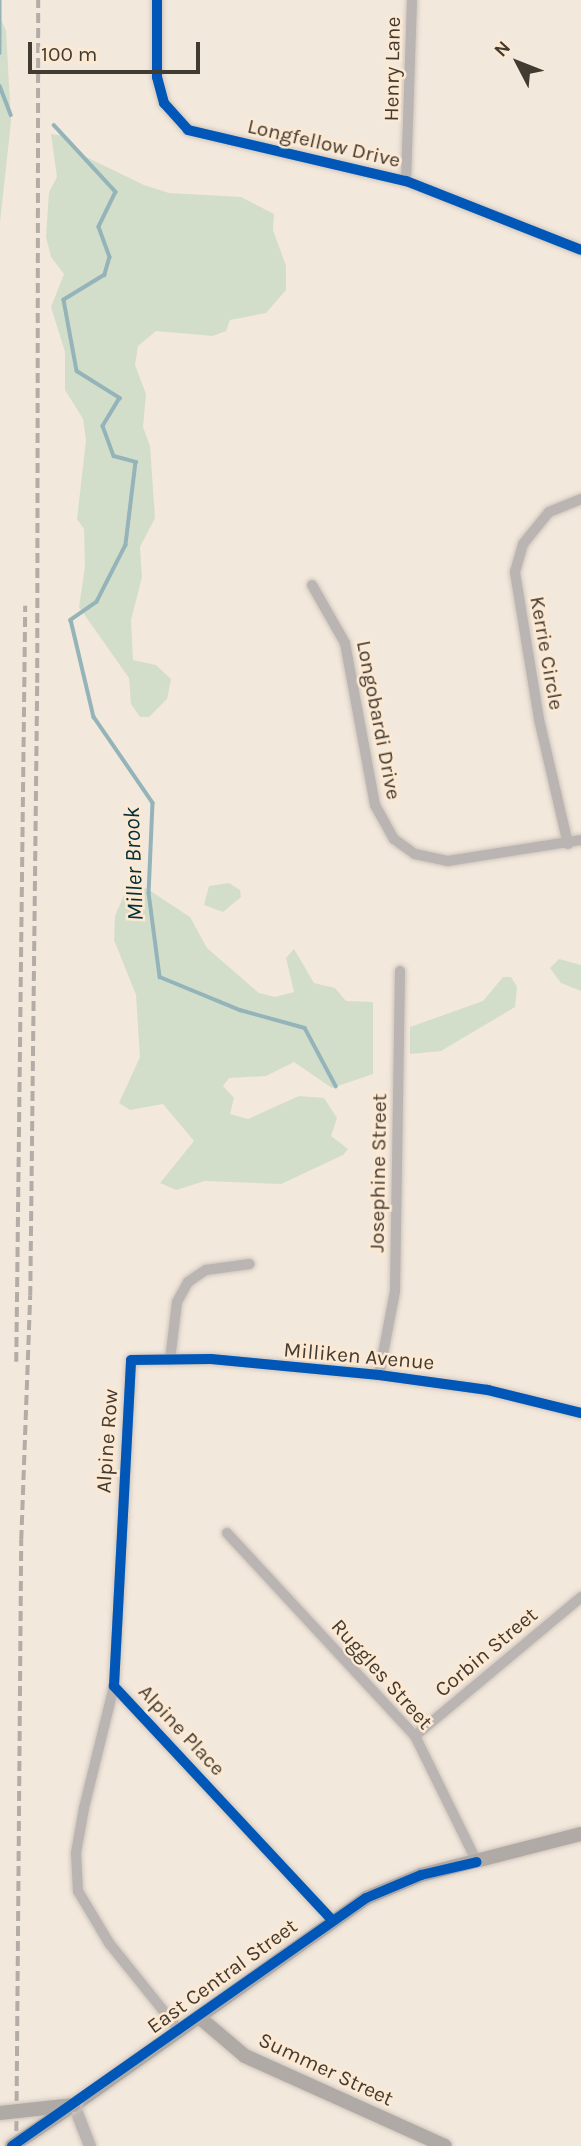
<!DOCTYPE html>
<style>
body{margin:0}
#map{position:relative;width:581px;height:2146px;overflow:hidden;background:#f3e8dc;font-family:Karla,sans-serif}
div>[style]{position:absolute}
.green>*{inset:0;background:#d3deca}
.stream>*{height:3.5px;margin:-1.75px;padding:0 1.75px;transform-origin:1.75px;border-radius:1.75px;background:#94b4b9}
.roads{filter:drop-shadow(0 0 2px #cec5bc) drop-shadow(0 0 2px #cec5bc)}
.minor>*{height:10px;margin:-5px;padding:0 5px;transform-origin:5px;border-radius:5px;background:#bab5b2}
.tertiary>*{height:12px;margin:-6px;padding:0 6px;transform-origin:6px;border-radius:6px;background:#bab5b2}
.secondary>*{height:14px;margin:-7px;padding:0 7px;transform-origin:7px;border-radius:7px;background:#b0aaa7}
.rail>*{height:3.5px;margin-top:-1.75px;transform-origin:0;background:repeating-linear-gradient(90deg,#b3aca7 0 10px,transparent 0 15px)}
.bridges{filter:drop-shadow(0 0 2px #cec5bc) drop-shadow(0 0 2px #cec5bc)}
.secondary-bridge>*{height:14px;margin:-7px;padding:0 7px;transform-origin:7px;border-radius:7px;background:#b0aaa7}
.cycleway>*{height:10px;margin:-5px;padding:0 5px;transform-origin:5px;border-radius:5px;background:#0057b8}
span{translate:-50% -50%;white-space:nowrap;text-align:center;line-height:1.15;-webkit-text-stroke:5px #fde9d2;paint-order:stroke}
.street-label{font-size:21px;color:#423b32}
.water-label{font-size:23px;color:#00313b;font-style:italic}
.north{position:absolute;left:483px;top:28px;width:70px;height:70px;-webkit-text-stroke:5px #fde9d2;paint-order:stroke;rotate:312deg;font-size:19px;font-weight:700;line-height:28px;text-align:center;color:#423b32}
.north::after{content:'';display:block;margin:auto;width:24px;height:32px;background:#423b32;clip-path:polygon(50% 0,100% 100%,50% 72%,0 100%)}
.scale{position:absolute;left:28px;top:42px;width:172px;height:32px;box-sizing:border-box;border:4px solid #423b32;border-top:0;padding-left:9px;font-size:21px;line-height:24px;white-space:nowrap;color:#423b32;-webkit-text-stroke:5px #fde9d2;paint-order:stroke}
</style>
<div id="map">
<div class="green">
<i style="clip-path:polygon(0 18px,6px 30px,11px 122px,0 222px)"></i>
<i style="clip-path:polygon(51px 134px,66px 136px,82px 155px,144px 185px,169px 193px,241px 197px,274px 214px,273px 230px,286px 266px,286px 290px,266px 313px,230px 320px,226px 331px,213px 336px,156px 331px,138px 346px,135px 365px,146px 394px,143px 427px,150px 446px,155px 518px,140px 547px,142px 577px,131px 620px,133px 660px,156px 665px,171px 679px,167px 699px,149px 717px,140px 717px,131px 704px,129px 678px,79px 607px,85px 567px,84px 529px,77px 519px,86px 440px,83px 419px,65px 390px,65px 352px,51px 307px,64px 274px,51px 257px,46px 237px,49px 192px,57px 177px)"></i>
<i style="clip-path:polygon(229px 883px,240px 890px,241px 897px,223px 912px,204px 905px,209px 886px)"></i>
<i style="clip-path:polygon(146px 888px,190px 917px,207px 948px,259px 993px,275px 997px,294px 992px,286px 958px,294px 949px,314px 983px,335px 988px,346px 1001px,373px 1002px,373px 1074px,332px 1088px,294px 1062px,266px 1076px,229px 1078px,223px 1086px,234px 1098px,230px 1114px,248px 1119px,299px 1096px,324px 1098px,337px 1118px,331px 1136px,348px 1149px,343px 1155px,281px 1184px,205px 1181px,176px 1190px,160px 1183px,194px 1141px,163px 1104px,130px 1110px,119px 1103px,140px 1057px,136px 995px,114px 940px,115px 916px,124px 895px)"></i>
<i style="clip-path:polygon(559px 959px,581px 965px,581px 991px,561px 983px,550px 968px)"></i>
<i style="clip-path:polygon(503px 977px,511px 977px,517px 987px,515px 1007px,441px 1051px,410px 1054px,410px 1027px,483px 1001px)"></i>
</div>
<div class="stream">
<i style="left:0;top:1px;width:52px;rotate:90deg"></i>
<i style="left:0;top:86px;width:31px;rotate:69deg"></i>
<i style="left:54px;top:125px;width:91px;rotate:47.2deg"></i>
<i style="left:116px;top:192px;width:39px;rotate:116deg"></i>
<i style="left:99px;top:227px;width:32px;rotate:70deg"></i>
<i style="left:110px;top:257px;width:19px;rotate:106deg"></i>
<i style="left:105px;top:275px;width:48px;rotate:148.6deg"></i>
<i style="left:64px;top:300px;width:72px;rotate:79.6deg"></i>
<i style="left:77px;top:371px;width:51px;rotate:32.1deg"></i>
<i style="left:120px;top:398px;width:33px;rotate:121deg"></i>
<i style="left:103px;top:426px;width:32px;rotate:70deg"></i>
<i style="left:114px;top:456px;width:23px;rotate:15deg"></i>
<i style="left:136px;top:462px;width:84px;rotate:96.9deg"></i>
<i style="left:126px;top:545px;width:64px;rotate:117deg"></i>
<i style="left:97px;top:602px;width:32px;rotate:145deg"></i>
<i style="left:71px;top:620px;width:100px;rotate:76.7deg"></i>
<i style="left:94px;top:717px;width:104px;rotate:55.5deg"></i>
<i style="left:153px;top:803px;width:90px;rotate:92.5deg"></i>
<i style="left:149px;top:893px;width:85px;rotate:82.5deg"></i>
<i style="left:160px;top:977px;width:87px;rotate:22.4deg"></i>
<i style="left:240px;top:1010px;width:67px;rotate:15.5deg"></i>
<i style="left:305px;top:1028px;width:66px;rotate:61.9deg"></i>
</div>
<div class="roads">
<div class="minor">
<i style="left:157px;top:0;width:77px;rotate:90deg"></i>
<i style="left:157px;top:77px;width:27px;rotate:75deg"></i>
<i style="left:164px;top:103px;width:36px;rotate:48deg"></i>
<i style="left:188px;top:130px;width:224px;rotate:13.2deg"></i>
<i style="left:406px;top:181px;width:188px;rotate:21.5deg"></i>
<i style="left:406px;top:181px;width:181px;rotate:-88.1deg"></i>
<i style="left:312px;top:585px;width:67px;rotate:60.4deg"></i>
<i style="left:345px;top:643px;width:165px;rotate:79.5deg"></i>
<i style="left:375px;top:805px;width:39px;rotate:61deg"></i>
<i style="left:394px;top:839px;width:26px;rotate:36deg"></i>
<i style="left:415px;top:854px;width:34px;rotate:12deg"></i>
<i style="left:448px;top:861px;width:135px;rotate:-9deg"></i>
<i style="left:568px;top:844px;width:128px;rotate:-103.1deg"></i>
<i style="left:539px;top:719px;width:149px;rotate:-99.3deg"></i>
<i style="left:515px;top:572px;width:29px;rotate:-74deg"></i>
<i style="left:523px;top:544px;width:41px;rotate:-50.9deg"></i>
<i style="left:549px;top:512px;width:35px;rotate:-22deg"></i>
<i style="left:170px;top:1360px;width:58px;rotate:-83.1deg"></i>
<i style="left:177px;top:1302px;width:23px;rotate:-61deg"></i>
<i style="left:188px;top:1282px;width:22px;rotate:-34deg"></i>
<i style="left:206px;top:1270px;width:44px;rotate:-7.8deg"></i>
<i style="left:379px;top:1375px;width:86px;rotate:-79.2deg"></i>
<i style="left:395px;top:1291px;width:320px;rotate:-89.1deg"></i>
<i style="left:227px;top:1533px;width:277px;rotate:47.2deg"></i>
<i style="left:415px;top:1736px;width:140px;rotate:63.8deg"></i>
<i style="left:114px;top:1686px;width:126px;rotate:103.8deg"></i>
<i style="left:84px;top:1808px;width:46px;rotate:100.1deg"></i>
<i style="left:76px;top:1853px;width:38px;rotate:87deg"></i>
<i style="left:78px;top:1891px;width:61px;rotate:59.2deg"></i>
<i style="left:109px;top:1943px;width:112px;rotate:51.2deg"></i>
<i style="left:415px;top:1736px;width:217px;rotate:-39.9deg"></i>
<i style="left:332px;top:1920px;width:320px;rotate:-133deg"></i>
<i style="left:114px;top:1686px;width:326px;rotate:-87deg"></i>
<i style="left:131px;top:1360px;width:80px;rotate:-0.7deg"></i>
<i style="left:211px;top:1359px;width:169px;rotate:5.4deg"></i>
<i style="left:379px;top:1375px;width:110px;rotate:7.8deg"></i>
<i style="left:488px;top:1390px;width:96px;rotate:13.9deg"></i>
</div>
<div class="tertiary">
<i style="left:74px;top:2105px;width:44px;rotate:68.7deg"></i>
</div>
<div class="secondary">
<i style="left:199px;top:2017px;width:60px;rotate:40.3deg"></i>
<i style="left:245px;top:2056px;width:219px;rotate:24.2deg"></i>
<i style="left:74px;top:2105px;width:358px;rotate:-35.3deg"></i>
<i style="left:366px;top:1898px;width:60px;rotate:-22.7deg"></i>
<i style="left:421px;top:1875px;width:165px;rotate:-14.4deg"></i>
</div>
</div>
<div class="rail">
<i style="left:16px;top:1362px;width:756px;rotate:-89.32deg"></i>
<i style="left:16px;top:2146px;width:606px;rotate:-89.53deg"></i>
<i style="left:21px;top:1540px;width:244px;rotate:-87.9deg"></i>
<i style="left:30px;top:1296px;width:613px;rotate:-89.35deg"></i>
<i style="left:37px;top:683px;width:683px;rotate:-89.92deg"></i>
</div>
<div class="bridges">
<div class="secondary-bridge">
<i style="left:0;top:2113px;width:74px;rotate:-6.2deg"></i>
<i style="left:12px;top:2146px;width:65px;rotate:-33.7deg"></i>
</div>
</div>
<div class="cycleway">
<i style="left:157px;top:0;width:77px;rotate:90deg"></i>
<i style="left:157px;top:77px;width:27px;rotate:75deg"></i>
<i style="left:164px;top:103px;width:36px;rotate:48deg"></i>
<i style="left:188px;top:130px;width:224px;rotate:13.2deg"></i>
<i style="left:406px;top:181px;width:188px;rotate:21.5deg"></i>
<i style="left:332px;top:1920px;width:320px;rotate:-133deg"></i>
<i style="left:114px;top:1686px;width:326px;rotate:-87deg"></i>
<i style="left:131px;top:1360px;width:80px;rotate:-0.7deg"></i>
<i style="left:211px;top:1359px;width:169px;rotate:5.4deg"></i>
<i style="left:379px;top:1375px;width:110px;rotate:7.8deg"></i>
<i style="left:488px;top:1390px;width:96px;rotate:13.9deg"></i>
<i style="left:12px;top:2146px;width:432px;rotate:-35deg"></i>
<i style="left:366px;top:1898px;width:60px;rotate:-22.7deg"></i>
<i style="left:421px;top:1875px;width:57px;rotate:-13.1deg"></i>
</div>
<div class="street-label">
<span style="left:392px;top:69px;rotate:-89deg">Henry Lane</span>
<span style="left:324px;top:143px;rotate:13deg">Longfellow Drive</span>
<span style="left:547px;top:653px;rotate:80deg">Kerrie Circle</span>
<span style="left:379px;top:720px;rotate:79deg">Longobardi Drive</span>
<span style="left:378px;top:1173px;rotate:-89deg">Josephine Street</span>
<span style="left:359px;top:1356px;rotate:5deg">Milliken Avenue</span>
<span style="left:107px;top:1441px;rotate:-86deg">Alpine Row</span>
<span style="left:486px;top:1652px;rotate:-40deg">Corbin Street</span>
<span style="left:382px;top:1674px;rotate:48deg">Ruggles Street</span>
<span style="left:182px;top:1730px;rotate:47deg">Alpine Place</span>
<span style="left:222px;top:1976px;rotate:-36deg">East Central Street</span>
<span style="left:326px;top:2069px;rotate:25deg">Summer Street</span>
</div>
<div class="water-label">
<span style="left:134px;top:864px;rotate:-92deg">Miller Brook</span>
</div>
<div class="north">N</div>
<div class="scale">100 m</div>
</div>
